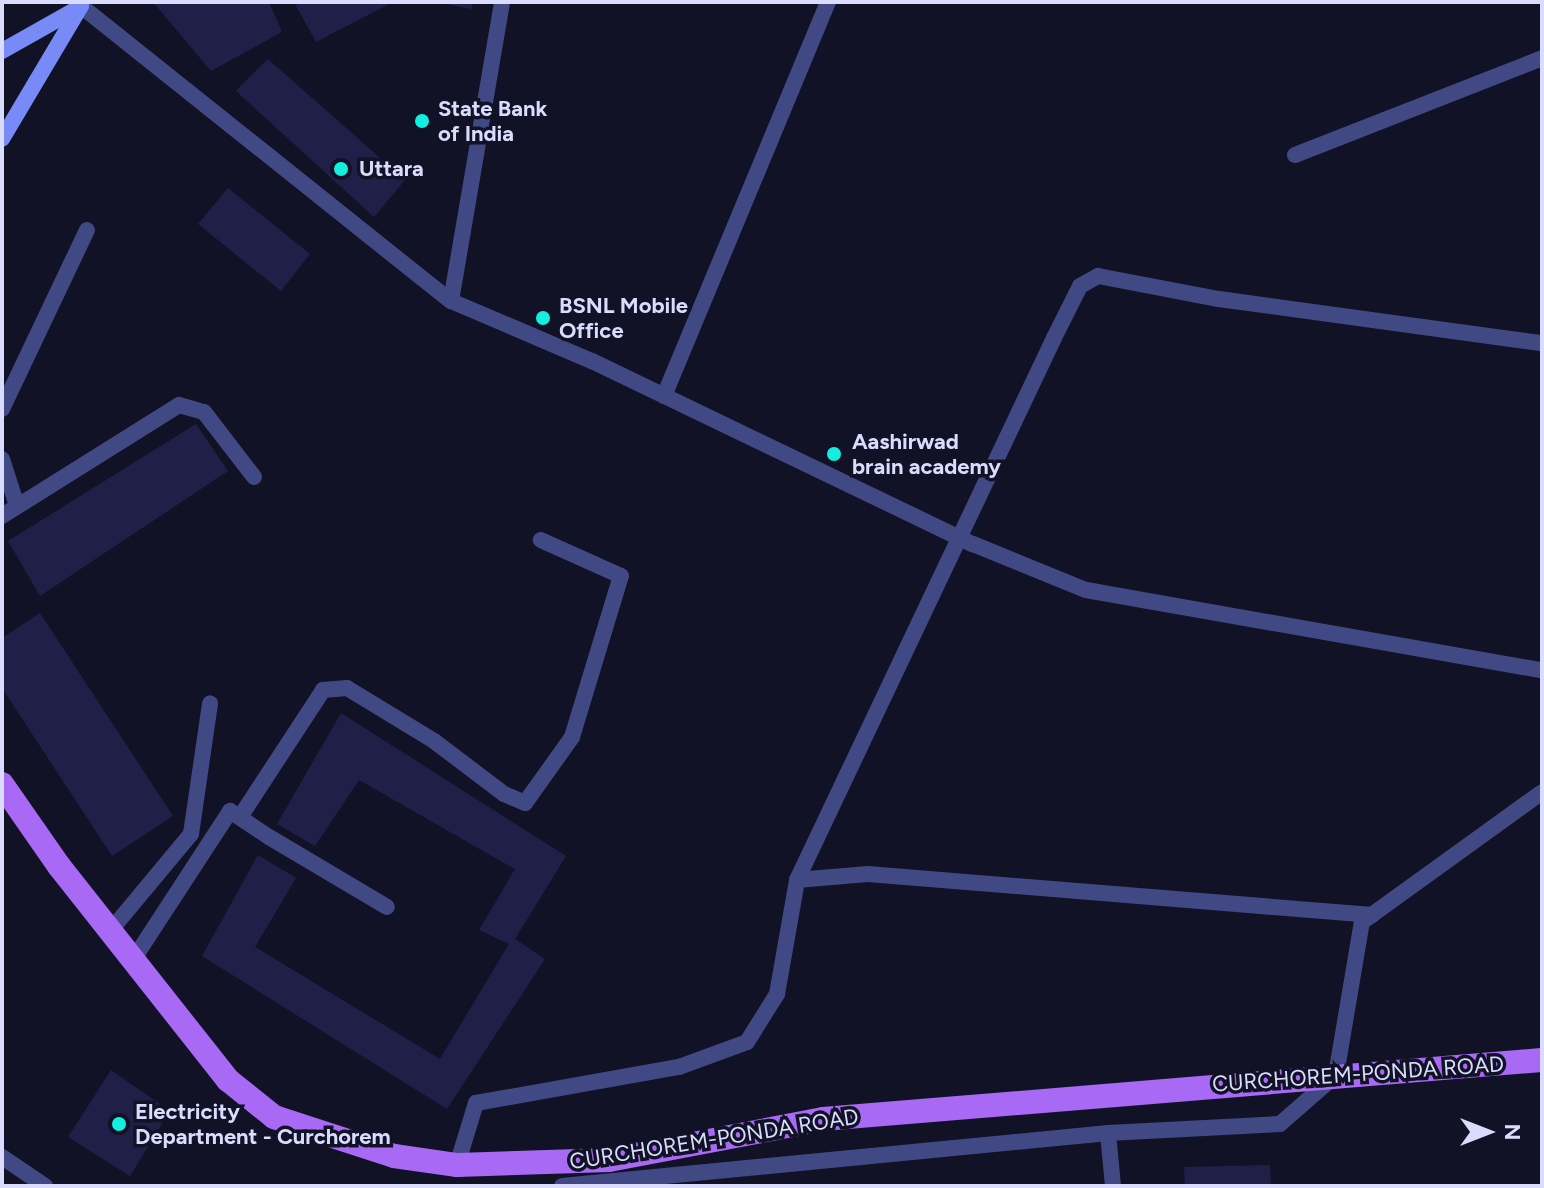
<!DOCTYPE html>
<style>
body{margin:0}
#map{position:relative;width:1544px;height:1188px;overflow:hidden;background:#121227;font-family:Figtree,sans-serif}
div>[style]{position:absolute}
.building>*{inset:0;background:#201f47}
.lane>*{height:16px;margin:-8px;padding:0 8px;transform-origin:8px;border-radius:8px;background:#404983}
.street>*{height:16px;margin:-8px;padding:0 8px;transform-origin:8px;border-radius:8px;background:#404983}
.secondary>*{height:16px;margin:-8px;padding:0 8px;transform-origin:8px;border-radius:8px;background:#788af6}
.primary>*{height:24px;margin:-12px;padding:0 12px;transform-origin:12px;border-radius:12px;background:#a869f5}
.dots>*{width:22px;height:22px;translate:-50% -50%;box-sizing:border-box;border:4px solid #121227;border-radius:50%}
span{translate:-50% -50%;white-space:nowrap;text-align:center;line-height:1.15;-webkit-text-stroke:7px #121227;paint-order:stroke}
.poi-label{font-size:22px;color:#dadcfd;font-weight:700}
.left{translate:0 -50%;text-align:left}
.street-label{font-size:22px;color:#dadcfd}
.frame{position:absolute;inset:0;border:4px solid #dadcfd;pointer-events:none}
.north{position:absolute;left:1448px;top:1092px;width:80px;height:80px;-webkit-text-stroke:6px #121227;paint-order:stroke;rotate:90deg;font-size:22px;font-weight:700;line-height:32px;text-align:center;color:#dadcfd}
.north::after{content:'';display:block;margin:auto;width:28px;height:36px;background:#dadcfd;clip-path:polygon(50% 0,100% 100%,50% 72%,0 100%)}
</style>
<div id="map">
<div class="building">
<i style="clip-path:polygon(153px 2px,269px 2px,282px 32px,211px 71px)"></i>
<i style="clip-path:polygon(294px 2px,393px 2px,316px 42px)"></i>
<i style="clip-path:polygon(434px 2px,472px 2px,472px 9px)"></i>
<i style="clip-path:polygon(268px 59px,405px 180px,374px 217px,236px 91px)"></i>
<i style="clip-path:polygon(228px 188px,310px 254px,281px 291px,198px 224px)"></i>
<i style="clip-path:polygon(196px 424px,228px 471px,40px 596px,8px 541px)"></i>
<i style="clip-path:polygon(40px 613px,173px 816px,112px 856px,2px 688px,2px 638px)"></i>
<i style="clip-path:polygon(341px 713px,566px 856px,515px 939px,545px 959px,447px 1109px,202px 956px,258px 855px,296px 878px,255px 947px,440px 1059px,509px 944px,479px 930px,515px 869px,359px 780px,315px 846px,277px 824px)"></i>
<i style="clip-path:polygon(111px 1070px,170px 1111px,130px 1176px,68px 1137px)"></i>
<i style="clip-path:polygon(1270px 1165px,1271px 1186px,1185px 1186px,1184px 1167px)"></i>
</div>
<div class="lane">
<i style="left:1054px;top:338px;width:58px;rotate:-63.4deg"></i>
<i style="left:1080px;top:286px;width:21px;rotate:-29deg"></i>
<i style="left:1098px;top:276px;width:123px;rotate:10.8deg"></i>
<i style="left:2px;top:409px;width:198px;rotate:-64.6deg"></i>
<i style="left:2px;top:459px;width:49px;rotate:72.3deg"></i>
<i style="left:2px;top:516px;width:209px;rotate:-32.1deg"></i>
<i style="left:179px;top:405px;width:26px;rotate:16deg"></i>
<i style="left:204px;top:412px;width:82px;rotate:52.4deg"></i>
<i style="left:269px;top:837px;width:137px;rotate:30.7deg"></i>
<i style="left:797px;top:880px;width:71px;rotate:-4.8deg"></i>
<i style="left:111px;top:930px;width:125px;rotate:-50.2deg"></i>
<i style="left:191px;top:834px;width:132px;rotate:-81.7deg"></i>
</div>
<div class="street">
<i style="left:81px;top:6px;width:473px;rotate:38.6deg"></i>
<i style="left:451px;top:301px;width:153px;rotate:23.1deg"></i>
<i style="left:592px;top:361px;width:423px;rotate:25.7deg"></i>
<i style="left:973px;top:544px;width:122px;rotate:22.2deg"></i>
<i style="left:1086px;top:590px;width:463px;rotate:10deg"></i>
<i style="left:1295px;top:155px;width:265px;rotate:-21.4deg"></i>
<i style="left:1219px;top:299px;width:326px;rotate:7.8deg"></i>
<i style="left:451px;top:301px;width:303px;rotate:-80.3deg"></i>
<i style="left:664px;top:396px;width:427px;rotate:-67.4deg"></i>
<i style="left:240px;top:817px;width:152px;rotate:-56.8deg"></i>
<i style="left:323px;top:690px;width:24px;rotate:-5deg"></i>
<i style="left:347px;top:688px;width:102px;rotate:31.3deg"></i>
<i style="left:434px;top:741px;width:88px;rotate:37.1deg"></i>
<i style="left:504px;top:794px;width:23px;rotate:23deg"></i>
<i style="left:525px;top:803px;width:81px;rotate:-54.5deg"></i>
<i style="left:572px;top:737px;width:168px;rotate:-73.1deg"></i>
<i style="left:621px;top:576px;width:88px;rotate:-155.8deg"></i>
<i style="left:868px;top:874px;width:506px;rotate:4.65deg"></i>
<i style="left:133px;top:960px;width:178px;rotate:-56.9deg"></i>
<i style="left:230px;top:811px;width:47px;rotate:33.7deg"></i>
<i style="left:2px;top:1157px;width:52px;rotate:34deg"></i>
<i style="left:457px;top:1165px;width:65px;rotate:-73deg"></i>
<i style="left:476px;top:1103px;width:206px;rotate:-10.1deg"></i>
<i style="left:679px;top:1067px;width:72px;rotate:-20.2deg"></i>
<i style="left:747px;top:1042px;width:57px;rotate:-58deg"></i>
<i style="left:777px;top:994px;width:116px;rotate:-80deg"></i>
<i style="left:797px;top:880px;width:600px;rotate:-64.63deg"></i>
<i style="left:562px;top:1186px;width:549px;rotate:-5.54deg"></i>
<i style="left:1113px;top:1186px;width:53px;rotate:-95.4deg"></i>
<i style="left:1108px;top:1133px;width:172px;rotate:-3deg"></i>
<i style="left:1280px;top:1124px;width:74px;rotate:-41.2deg"></i>
<i style="left:1336px;top:1075px;width:155px;rotate:-80.4deg"></i>
<i style="left:1362px;top:922px;width:222px;rotate:-35.8deg"></i>
</div>
<div class="secondary">
<i style="left:2px;top:51px;width:90px;rotate:-29.4deg"></i>
<i style="left:2px;top:139px;width:155px;rotate:-59.3deg"></i>
</div>
<div class="primary">
<i style="left:2px;top:784px;width:100px;rotate:55.2deg"></i>
<i style="left:59px;top:866px;width:273px;rotate:51.7deg"></i>
<i style="left:228px;top:1080px;width:59px;rotate:38.8deg"></i>
<i style="left:274px;top:1117px;width:126px;rotate:18deg"></i>
<i style="left:394px;top:1156px;width:64px;rotate:8.1deg"></i>
<i style="left:457px;top:1165px;width:152px;rotate:-1.9deg"></i>
<i style="left:609px;top:1160px;width:218px;rotate:-10.8deg"></i>
<i style="left:823px;top:1119px;width:721px;rotate:-4.69deg"></i>
</div>
<div class="dots">
<i style="left:422px;top:121px;background:#13efdf"></i>
<i style="left:341px;top:169px;background:#13efdf"></i>
<i style="left:543px;top:318px;background:#13efdf"></i>
<i style="left:834px;top:454px;background:#13efdf"></i>
<i style="left:119px;top:1124px;background:#13efdf"></i>
</div>
<div class="poi-label">
<span class="left" style="left:438px;top:121px">State Bank<br>of India</span>
<span class="left" style="left:359px;top:169px">Uttara</span>
<span class="left" style="left:559px;top:318px">BSNL Mobile<br>Office</span>
<span class="left" style="left:852px;top:454px">Aashirwad<br>brain academy</span>
<span class="left" style="left:135px;top:1124px">Electricity<br>Department - Curchorem</span>
</div>
<div class="street-label">
<span style="left:1358px;top:1074px;rotate:-4deg">CURCHOREM-PONDA ROAD</span>
<span style="left:714px;top:1139px;rotate:-9deg">CURCHOREM-PONDA ROAD</span>
</div>
<div class="frame"></div>
<div class="north">N</div>
</div>
